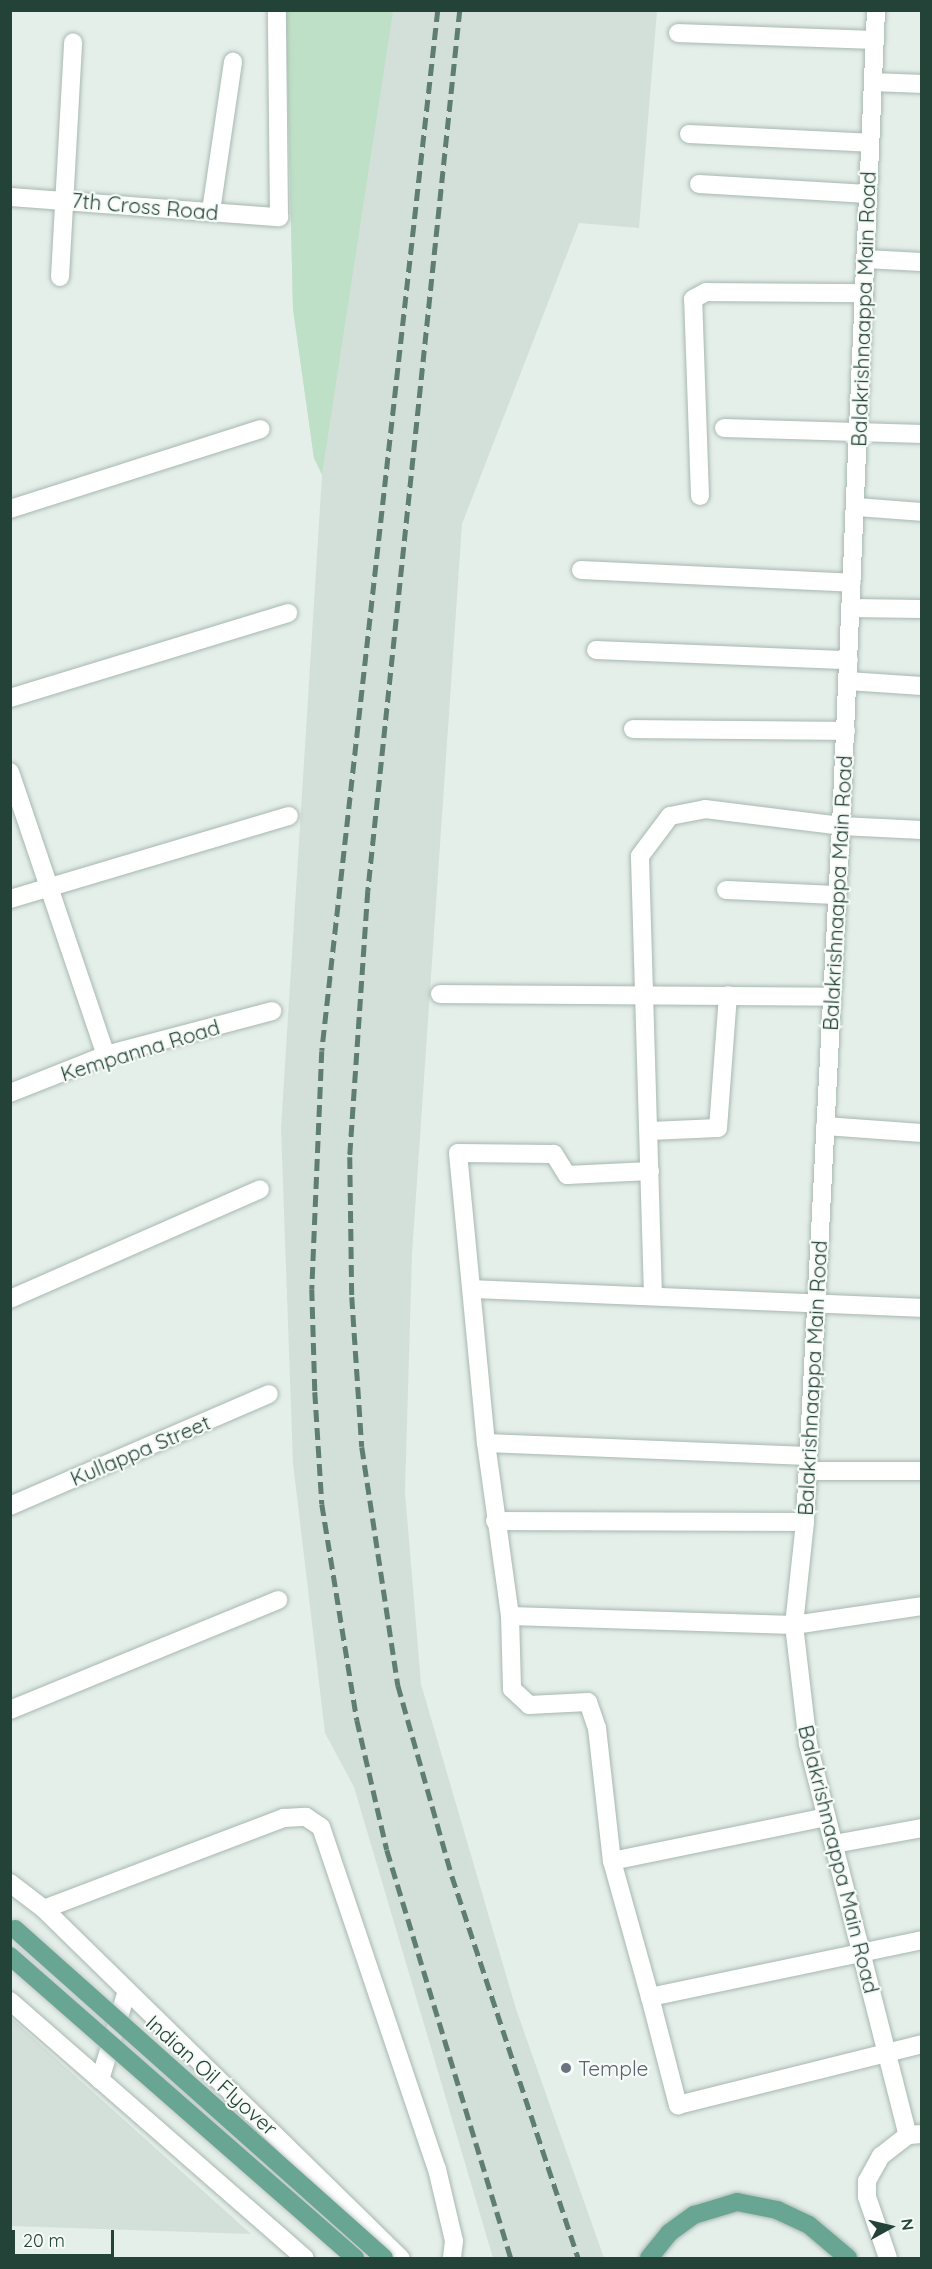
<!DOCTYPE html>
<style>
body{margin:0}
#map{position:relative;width:932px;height:2269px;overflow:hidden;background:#e5efea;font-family:Quicksand,sans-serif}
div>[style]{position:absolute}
.built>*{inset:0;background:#d3dfd9}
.green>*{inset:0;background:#bee0c6}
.roads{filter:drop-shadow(0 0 2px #a7b8b1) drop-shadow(0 0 2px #a7b8b1)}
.street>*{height:18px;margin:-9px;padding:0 9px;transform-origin:9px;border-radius:9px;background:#fff}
.secondary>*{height:18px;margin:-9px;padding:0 9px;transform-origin:9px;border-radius:9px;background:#fff}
.primary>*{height:18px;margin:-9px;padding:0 9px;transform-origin:9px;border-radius:9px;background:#69a593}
.rail>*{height:4.5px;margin-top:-2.25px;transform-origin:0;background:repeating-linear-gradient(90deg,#5e7d73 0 12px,transparent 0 18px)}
.bridges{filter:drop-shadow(0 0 2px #c1cac7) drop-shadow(0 0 2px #c1cac7)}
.primary-bridge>*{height:18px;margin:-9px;padding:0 9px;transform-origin:9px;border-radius:9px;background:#69a593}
.dots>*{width:16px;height:16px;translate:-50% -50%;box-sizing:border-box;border:3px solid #f6fbf8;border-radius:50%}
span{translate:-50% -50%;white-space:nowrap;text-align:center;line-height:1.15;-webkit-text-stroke:4.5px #f6fbf8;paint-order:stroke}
.street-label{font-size:21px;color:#234238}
.worship-label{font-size:21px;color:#5b616d}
.left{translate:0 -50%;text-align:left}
.frame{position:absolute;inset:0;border:12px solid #234238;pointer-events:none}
.north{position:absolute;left:860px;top:2197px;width:60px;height:60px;-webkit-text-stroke:4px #f6fbf8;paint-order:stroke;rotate:82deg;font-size:16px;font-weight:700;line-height:24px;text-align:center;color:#234238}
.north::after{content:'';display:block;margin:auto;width:21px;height:27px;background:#234238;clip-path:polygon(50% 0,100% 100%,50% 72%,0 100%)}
.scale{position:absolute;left:12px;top:2230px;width:102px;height:27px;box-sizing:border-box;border:3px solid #234238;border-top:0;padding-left:8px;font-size:18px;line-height:21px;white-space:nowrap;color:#234238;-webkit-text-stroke:4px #f6fbf8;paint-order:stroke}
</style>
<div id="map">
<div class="built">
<i style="clip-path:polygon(286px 11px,657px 11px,639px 228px,579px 223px,462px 524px,412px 1254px,405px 1492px,421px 1684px,516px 2009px,604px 2258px,493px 2258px,354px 1787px,325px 1733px,293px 1463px,281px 1128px,322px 475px,314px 458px,293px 309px)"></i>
<i style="clip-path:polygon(11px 2018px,73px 2074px,251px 2234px,11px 2226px)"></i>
</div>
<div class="green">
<i style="clip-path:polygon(286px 11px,393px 11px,322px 474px,314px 458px,293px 309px)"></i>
</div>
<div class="roads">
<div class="street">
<i style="left:678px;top:33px;width:196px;rotate:2deg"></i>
<i style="left:873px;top:82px;width:49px;rotate:2.3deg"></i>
<i style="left:689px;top:134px;width:181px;rotate:2.8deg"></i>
<i style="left:699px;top:184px;width:169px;rotate:3.4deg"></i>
<i style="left:10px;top:197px;width:270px;rotate:4.3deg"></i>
<i style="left:279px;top:217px;width:207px;rotate:-90.6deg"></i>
<i style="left:211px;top:211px;width:151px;rotate:-81.6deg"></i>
<i style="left:865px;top:259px;width:57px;rotate:3deg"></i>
<i style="left:60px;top:277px;width:235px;rotate:-86.8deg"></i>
<i style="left:724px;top:428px;width:198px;rotate:1.7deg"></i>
<i style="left:700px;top:496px;width:197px;rotate:-92deg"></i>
<i style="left:693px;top:299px;width:15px;rotate:-28deg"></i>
<i style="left:706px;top:292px;width:158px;rotate:0.4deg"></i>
<i style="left:856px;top:507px;width:66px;rotate:4.3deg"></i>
<i style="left:10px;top:509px;width:263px;rotate:-17.7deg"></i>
<i style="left:581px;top:570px;width:271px;rotate:2.7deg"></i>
<i style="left:850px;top:608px;width:72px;rotate:0.8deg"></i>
<i style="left:596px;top:650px;width:253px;rotate:2.3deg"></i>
<i style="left:848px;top:681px;width:74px;rotate:3.9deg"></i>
<i style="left:10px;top:698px;width:291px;rotate:-17deg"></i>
<i style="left:633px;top:729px;width:213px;rotate:0.5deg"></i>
<i style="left:10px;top:772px;width:299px;rotate:71.3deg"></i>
<i style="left:726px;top:890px;width:111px;rotate:2.6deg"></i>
<i style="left:10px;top:899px;width:291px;rotate:-16.6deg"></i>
<i style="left:440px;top:994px;width:391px;rotate:0.4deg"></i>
<i style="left:10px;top:1093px;width:103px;rotate:-21.6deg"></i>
<i style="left:106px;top:1055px;width:172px;rotate:-14.8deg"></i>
<i style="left:825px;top:1126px;width:97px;rotate:4.1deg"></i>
<i style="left:650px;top:1131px;width:68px;rotate:-2.5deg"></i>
<i style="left:718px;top:1128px;width:133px;rotate:-85.7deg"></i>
<i style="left:650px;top:1171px;width:83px;rotate:177.2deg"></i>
<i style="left:567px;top:1175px;width:25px;rotate:-122deg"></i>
<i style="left:554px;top:1154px;width:96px;rotate:-179.4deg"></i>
<i style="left:458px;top:1153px;width:291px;rotate:84.5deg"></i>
<i style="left:486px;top:1443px;width:175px;rotate:82.1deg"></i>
<i style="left:510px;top:1616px;width:73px;rotate:88.4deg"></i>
<i style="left:512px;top:1689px;width:23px;rotate:43deg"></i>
<i style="left:529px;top:1705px;width:59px;rotate:-2.9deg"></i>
<i style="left:588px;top:1702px;width:28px;rotate:71deg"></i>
<i style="left:597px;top:1728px;width:134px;rotate:83.6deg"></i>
<i style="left:612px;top:1861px;width:141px;rotate:74.4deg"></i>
<i style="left:650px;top:1997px;width:278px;rotate:-11.8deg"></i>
<i style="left:472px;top:1289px;width:450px;rotate:2.4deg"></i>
<i style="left:653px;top:1296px;width:440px;rotate:-91.7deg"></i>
<i style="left:640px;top:856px;width:50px;rotate:-53.1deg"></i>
<i style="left:670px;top:816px;width:36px;rotate:-11deg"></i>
<i style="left:705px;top:809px;width:137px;rotate:7.1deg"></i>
<i style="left:841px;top:826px;width:81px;rotate:2.8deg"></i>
<i style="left:10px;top:1299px;width:273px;rotate:-23.7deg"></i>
<i style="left:486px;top:1443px;width:322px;rotate:2.3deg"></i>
<i style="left:808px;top:1471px;width:114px"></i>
<i style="left:10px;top:1506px;width:282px;rotate:-23.4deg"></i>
<i style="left:495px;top:1521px;width:310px;rotate:0.2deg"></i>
<i style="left:510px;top:1616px;width:284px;rotate:1.8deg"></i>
<i style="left:794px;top:1625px;width:129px;rotate:-8.4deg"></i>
<i style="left:10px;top:1710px;width:290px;rotate:-22.3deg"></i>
<i style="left:834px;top:1844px;width:89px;rotate:-10.3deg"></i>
<i style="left:612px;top:1861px;width:219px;rotate:-11.6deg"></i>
<i style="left:44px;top:1909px;width:257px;rotate:-20.8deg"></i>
<i style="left:284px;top:1818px;width:22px;rotate:-3deg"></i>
<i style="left:306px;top:1817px;width:18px;rotate:34deg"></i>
<i style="left:321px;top:1827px;width:361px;rotate:71.3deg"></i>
<i style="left:437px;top:2169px;width:74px;rotate:76.7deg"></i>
<i style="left:454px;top:2241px;width:17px;rotate:97deg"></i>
<i style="left:650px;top:1997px;width:112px;rotate:75.5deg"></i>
<i style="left:678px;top:2105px;width:252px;rotate:-14deg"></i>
</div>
<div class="secondary">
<i style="left:876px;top:10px;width:817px;rotate:92.46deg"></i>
<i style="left:841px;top:826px;width:697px;rotate:92.96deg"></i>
<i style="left:805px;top:1522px;width:104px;rotate:96.1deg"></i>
<i style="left:794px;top:1625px;width:120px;rotate:83.3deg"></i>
<i style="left:808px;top:1744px;width:404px;rotate:75.7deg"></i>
<i style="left:10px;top:1883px;width:43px;rotate:37.4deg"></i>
<i style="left:44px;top:1909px;width:499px;rotate:44.4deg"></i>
<i style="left:10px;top:2001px;width:391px;rotate:41.1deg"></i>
<i style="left:100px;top:2080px;width:90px;rotate:-73.2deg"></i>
<i style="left:888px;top:2258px;width:65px;rotate:-109deg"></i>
<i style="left:867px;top:2197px;width:16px;rotate:-90deg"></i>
<i style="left:867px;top:2181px;width:29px;rotate:-61deg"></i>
<i style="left:881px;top:2156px;width:34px;rotate:-38deg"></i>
<i style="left:908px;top:2135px;width:14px;rotate:-4deg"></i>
</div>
<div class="primary">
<i style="left:649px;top:2258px;width:32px;rotate:-51deg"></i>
<i style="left:669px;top:2233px;width:31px;rotate:-36deg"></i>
<i style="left:694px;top:2215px;width:45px;rotate:-16.8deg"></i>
<i style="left:737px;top:2202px;width:41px;rotate:11.3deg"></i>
<i style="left:777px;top:2210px;width:35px;rotate:25deg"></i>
<i style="left:809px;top:2225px;width:51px;rotate:40.2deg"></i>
</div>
</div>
<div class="rail">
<i style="left:438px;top:10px;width:1047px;rotate:96.36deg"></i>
<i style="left:322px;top:1051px;width:238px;rotate:92.4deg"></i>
<i style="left:312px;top:1289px;width:103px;rotate:88.3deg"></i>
<i style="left:315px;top:1392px;width:112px;rotate:86.4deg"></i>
<i style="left:322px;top:1504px;width:219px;rotate:80.8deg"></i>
<i style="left:357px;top:1720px;width:133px;rotate:77deg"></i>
<i style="left:387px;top:1850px;width:426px;rotate:73.1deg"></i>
<i style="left:460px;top:10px;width:886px;rotate:95.96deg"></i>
<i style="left:368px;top:891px;width:267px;rotate:93.9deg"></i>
<i style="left:350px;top:1157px;width:140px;rotate:89.2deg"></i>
<i style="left:352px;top:1297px;width:150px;rotate:86.2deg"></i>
<i style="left:362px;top:1447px;width:241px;rotate:81.4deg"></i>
<i style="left:398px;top:1685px;width:198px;rotate:74.2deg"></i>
<i style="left:452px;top:1876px;width:402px;rotate:71.7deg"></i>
</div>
<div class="bridges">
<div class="primary-bridge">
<i style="left:15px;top:1929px;width:494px;rotate:41.7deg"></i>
<i style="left:10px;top:1956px;width:459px;rotate:41.2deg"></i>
</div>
</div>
<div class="dots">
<i style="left:566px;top:2068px;background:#6b7280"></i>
</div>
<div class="street-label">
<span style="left:145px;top:206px;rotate:5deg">7th Cross Road</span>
<span style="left:863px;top:309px;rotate:-88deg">Balakrishnaappa Main Road</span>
<span style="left:837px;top:893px;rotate:-87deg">Balakrishnaappa Main Road</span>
<span style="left:140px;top:1050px;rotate:-17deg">Kempanna Road</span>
<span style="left:812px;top:1378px;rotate:-87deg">Balakrishnaappa Main Road</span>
<span style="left:140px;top:1450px;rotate:-23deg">Kullappa Street</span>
<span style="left:839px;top:1859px;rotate:76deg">Balakrishnaappa Main Road</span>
<span style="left:212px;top:2075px;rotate:42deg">Indian Oil Flyover</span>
</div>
<div class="worship-label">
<span class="left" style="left:578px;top:2068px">Temple</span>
</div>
<div class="frame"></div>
<div class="north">N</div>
<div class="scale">20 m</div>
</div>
